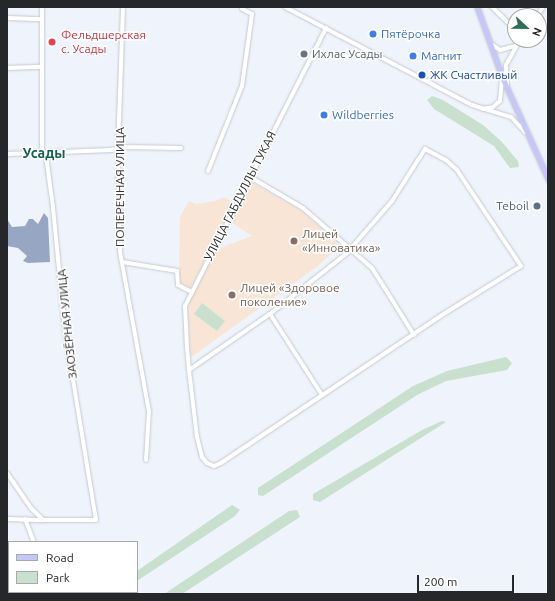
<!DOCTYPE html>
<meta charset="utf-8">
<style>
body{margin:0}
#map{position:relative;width:555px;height:601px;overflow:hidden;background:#eff3fb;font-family:Ubuntu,sans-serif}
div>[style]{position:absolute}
.education>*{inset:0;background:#f9e5d6}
.green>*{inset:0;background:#cae0cf}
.water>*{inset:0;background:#97a7c3}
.roads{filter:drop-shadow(0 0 1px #c5c9d1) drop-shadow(0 0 1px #c5c9d1)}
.minor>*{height:4px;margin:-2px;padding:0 2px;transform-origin:2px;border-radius:2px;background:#fff}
.major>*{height:5px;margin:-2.5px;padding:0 2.5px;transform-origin:2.5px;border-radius:2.5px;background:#c4c7f7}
.dots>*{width:11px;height:11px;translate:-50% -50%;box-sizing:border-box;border:2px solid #fff;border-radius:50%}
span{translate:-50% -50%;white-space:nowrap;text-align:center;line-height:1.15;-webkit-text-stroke:3px #fff;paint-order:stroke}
.shop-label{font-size:12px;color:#366cbe}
.left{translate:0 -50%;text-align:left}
.health-label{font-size:12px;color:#be3a42}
.worship-label{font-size:12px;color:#5b616d}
.transit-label{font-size:12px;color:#164399}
.street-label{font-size:12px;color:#26272a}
.service-label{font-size:12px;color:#4e5e75}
.right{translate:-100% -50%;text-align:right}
.education-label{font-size:12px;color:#785e54}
.quarter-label{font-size:14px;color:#16614b;font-weight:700}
.frame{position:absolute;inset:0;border:8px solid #26272a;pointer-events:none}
.legend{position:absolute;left:8px;top:541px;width:130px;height:52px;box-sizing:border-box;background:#fff;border:1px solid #a8a9aa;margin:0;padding:5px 7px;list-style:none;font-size:12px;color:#26272a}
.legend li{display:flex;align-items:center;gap:8px;height:20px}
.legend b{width:20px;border:1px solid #a8a9aa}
.north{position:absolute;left:507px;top:8px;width:40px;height:40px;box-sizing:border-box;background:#fff;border:1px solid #a8a9aa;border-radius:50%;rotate:112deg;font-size:11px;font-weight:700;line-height:16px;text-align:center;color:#26272a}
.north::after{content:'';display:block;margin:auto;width:14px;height:18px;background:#316d59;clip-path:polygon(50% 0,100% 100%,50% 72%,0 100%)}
.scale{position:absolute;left:417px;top:575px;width:97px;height:18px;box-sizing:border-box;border:2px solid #26272a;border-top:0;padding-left:5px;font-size:12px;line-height:14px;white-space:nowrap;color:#26272a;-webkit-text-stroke:3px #fff;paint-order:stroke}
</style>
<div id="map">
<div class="education">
<i style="clip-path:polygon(251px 182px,303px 212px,340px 246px,318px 266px,190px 358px,188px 302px,214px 250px,252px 236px,231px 222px)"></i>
<i style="clip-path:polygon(224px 197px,235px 203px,190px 289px,179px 283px,180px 217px,189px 201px,196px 204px,216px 201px)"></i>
</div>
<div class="green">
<i style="clip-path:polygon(432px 96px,443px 100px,483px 125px,501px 141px,518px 161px,519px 167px,510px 168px,494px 146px,434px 109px,427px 100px)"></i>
<i style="clip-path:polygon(202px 303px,225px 321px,217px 331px,194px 314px)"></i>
<i style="clip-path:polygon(506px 357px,512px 363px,507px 370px,446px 381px,417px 395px,263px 496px,258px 495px,258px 488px,413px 386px,447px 371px)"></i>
<i style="clip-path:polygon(442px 421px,446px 422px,320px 502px,313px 500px,313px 494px,422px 430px)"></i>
<i style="clip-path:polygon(232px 505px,240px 510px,235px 516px,137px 581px,137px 571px)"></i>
<i style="clip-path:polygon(297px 510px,300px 517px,182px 594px,164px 594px,289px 511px)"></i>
</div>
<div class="water">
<i style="clip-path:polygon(44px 213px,48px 218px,50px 262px,28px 263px,23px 261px,27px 256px,18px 248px,7px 246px,7px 219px,12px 227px,25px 226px,29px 219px,33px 219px,38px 224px)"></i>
</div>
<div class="roads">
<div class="minor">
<i style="left:123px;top:7px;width:141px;rotate:92deg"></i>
<i style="left:118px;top:148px;width:104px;rotate:88.9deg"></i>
<i style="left:120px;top:252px;width:162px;rotate:79.7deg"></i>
<i style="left:149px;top:411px;width:49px;rotate:93.5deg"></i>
<i style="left:285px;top:7px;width:211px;rotate:27.7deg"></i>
<i style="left:472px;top:105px;width:41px;rotate:17.1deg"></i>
<i style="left:511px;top:117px;width:21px;rotate:47deg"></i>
<i style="left:492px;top:7px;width:32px;rotate:44deg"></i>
<i style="left:537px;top:16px;width:11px;rotate:-56deg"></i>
<i style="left:7px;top:18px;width:34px;rotate:2deg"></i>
<i style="left:491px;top:44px;width:11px;rotate:34deg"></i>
<i style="left:500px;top:50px;width:16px;rotate:-15deg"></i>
<i style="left:7px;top:68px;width:35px;rotate:-2deg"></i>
<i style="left:507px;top:85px;width:20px;rotate:-93deg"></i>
<i style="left:506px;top:65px;width:29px;rotate:-61deg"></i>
<i style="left:483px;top:109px;width:10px;rotate:-11deg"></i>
<i style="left:493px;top:107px;width:9px;rotate:-41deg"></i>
<i style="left:500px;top:101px;width:24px;rotate:-85deg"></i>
<i style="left:7px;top:154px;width:105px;rotate:-2.2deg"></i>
<i style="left:112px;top:150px;width:9px;rotate:-18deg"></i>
<i style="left:121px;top:147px;width:60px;rotate:1deg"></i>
<i style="left:208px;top:171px;width:92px;rotate:-68.2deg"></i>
<i style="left:242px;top:86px;width:73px;rotate:-82.1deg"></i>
<i style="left:252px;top:14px;width:11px;rotate:-153deg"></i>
<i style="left:242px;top:9px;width:2px;rotate:-63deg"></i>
<i style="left:250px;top:177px;width:61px;rotate:30.3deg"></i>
<i style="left:303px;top:208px;width:91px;rotate:41deg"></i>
<i style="left:372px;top:268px;width:79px;rotate:57.9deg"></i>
<i style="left:122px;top:262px;width:56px;rotate:9.3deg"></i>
<i style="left:177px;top:271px;width:14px;rotate:86deg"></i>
<i style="left:178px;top:285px;width:13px;rotate:27deg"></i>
<i style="left:270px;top:314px;width:96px;rotate:57.3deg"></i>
<i style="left:189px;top:370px;width:98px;rotate:-34.7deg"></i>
<i style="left:270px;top:314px;width:97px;rotate:-38.3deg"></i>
<i style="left:346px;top:254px;width:70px;rotate:-49deg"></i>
<i style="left:392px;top:201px;width:62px;rotate:-57.6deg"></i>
<i style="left:425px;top:149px;width:24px;rotate:28deg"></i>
<i style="left:446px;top:160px;width:15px;rotate:42deg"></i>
<i style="left:457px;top:170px;width:115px;rotate:56.3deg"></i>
<i style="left:521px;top:266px;width:93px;rotate:148.2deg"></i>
<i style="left:442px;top:315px;width:266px;rotate:146.2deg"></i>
<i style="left:221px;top:463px;width:8px;rotate:157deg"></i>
<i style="left:214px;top:466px;width:8px;rotate:-157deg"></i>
<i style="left:207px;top:463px;width:8px;rotate:-130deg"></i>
<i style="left:202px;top:457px;width:21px;rotate:-104deg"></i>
<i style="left:197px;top:437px;width:67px;rotate:-96.8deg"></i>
<i style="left:189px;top:370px;width:22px;rotate:-95deg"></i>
<i style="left:187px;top:348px;width:42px;rotate:-92.7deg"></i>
<i style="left:185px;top:306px;width:312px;rotate:-63.1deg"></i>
<i style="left:7px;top:473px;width:42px;rotate:55.6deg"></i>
<i style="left:31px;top:508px;width:17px;rotate:45deg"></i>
<i style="left:43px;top:520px;width:53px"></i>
<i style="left:96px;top:520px;width:193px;rotate:-99.3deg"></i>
<i style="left:65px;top:330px;width:124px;rotate:-95.6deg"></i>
<i style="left:53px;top:207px;width:51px;rotate:-97.8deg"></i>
<i style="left:46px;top:156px;width:8px;rotate:-120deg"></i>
<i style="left:42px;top:149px;width:142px;rotate:-90deg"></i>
<i style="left:7px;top:519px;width:36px;rotate:2deg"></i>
<i style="left:25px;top:519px;width:25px;rotate:69deg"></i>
</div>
<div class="major">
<i style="left:477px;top:7px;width:74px;rotate:70.3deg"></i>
<i style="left:502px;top:77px;width:112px;rotate:65.7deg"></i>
</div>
</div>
<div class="dots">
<i style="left:373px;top:34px;background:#3f7fe0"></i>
<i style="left:52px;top:42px;background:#e0444e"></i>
<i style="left:304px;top:54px;background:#6b7280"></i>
<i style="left:413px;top:56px;background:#3f7fe0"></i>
<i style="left:422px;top:75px;background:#1a4fb4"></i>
<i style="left:324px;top:115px;background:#3f7fe0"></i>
<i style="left:537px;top:206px;background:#5c6f8a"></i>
<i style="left:294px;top:241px;background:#8d6e63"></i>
<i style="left:232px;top:295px;background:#8d6e63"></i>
</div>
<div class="shop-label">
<span class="left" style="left:381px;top:34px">Пятёрочка</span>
<span class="left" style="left:421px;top:56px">Магнит</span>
<span class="left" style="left:332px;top:115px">Wildberries</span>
</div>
<div class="health-label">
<span class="left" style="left:61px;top:42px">Фельдшерская<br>с. Усады</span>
</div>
<div class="worship-label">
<span class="left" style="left:312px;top:54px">Ихлас Усады</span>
</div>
<div class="transit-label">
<span class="left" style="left:430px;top:75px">ЖК Счастливый</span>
</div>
<div class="street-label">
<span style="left:120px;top:187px;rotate:-90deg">ПОПЕРЕЧНАЯ УЛИЦА</span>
<span style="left:240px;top:196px;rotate:-63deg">УЛИЦА ГАБДУЛЛЫ ТУКАЯ</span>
<span style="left:67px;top:324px;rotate:-96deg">ЗАОЗЁРНАЯ УЛИЦА</span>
</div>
<div class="service-label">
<span class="right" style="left:529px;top:206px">Teboil</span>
</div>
<div class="education-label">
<span class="left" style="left:302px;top:241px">Лицей<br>«Инноватика»</span>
<span class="left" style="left:240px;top:295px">Лицей «Здоровое<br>поколение»</span>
</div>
<div class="quarter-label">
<span style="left:44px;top:153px">Усады</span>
</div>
<div class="frame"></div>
<ul class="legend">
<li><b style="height:5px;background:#c4c7f7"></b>Road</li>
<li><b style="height:11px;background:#cae0cf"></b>Park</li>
</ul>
<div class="north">N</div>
<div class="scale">200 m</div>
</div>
